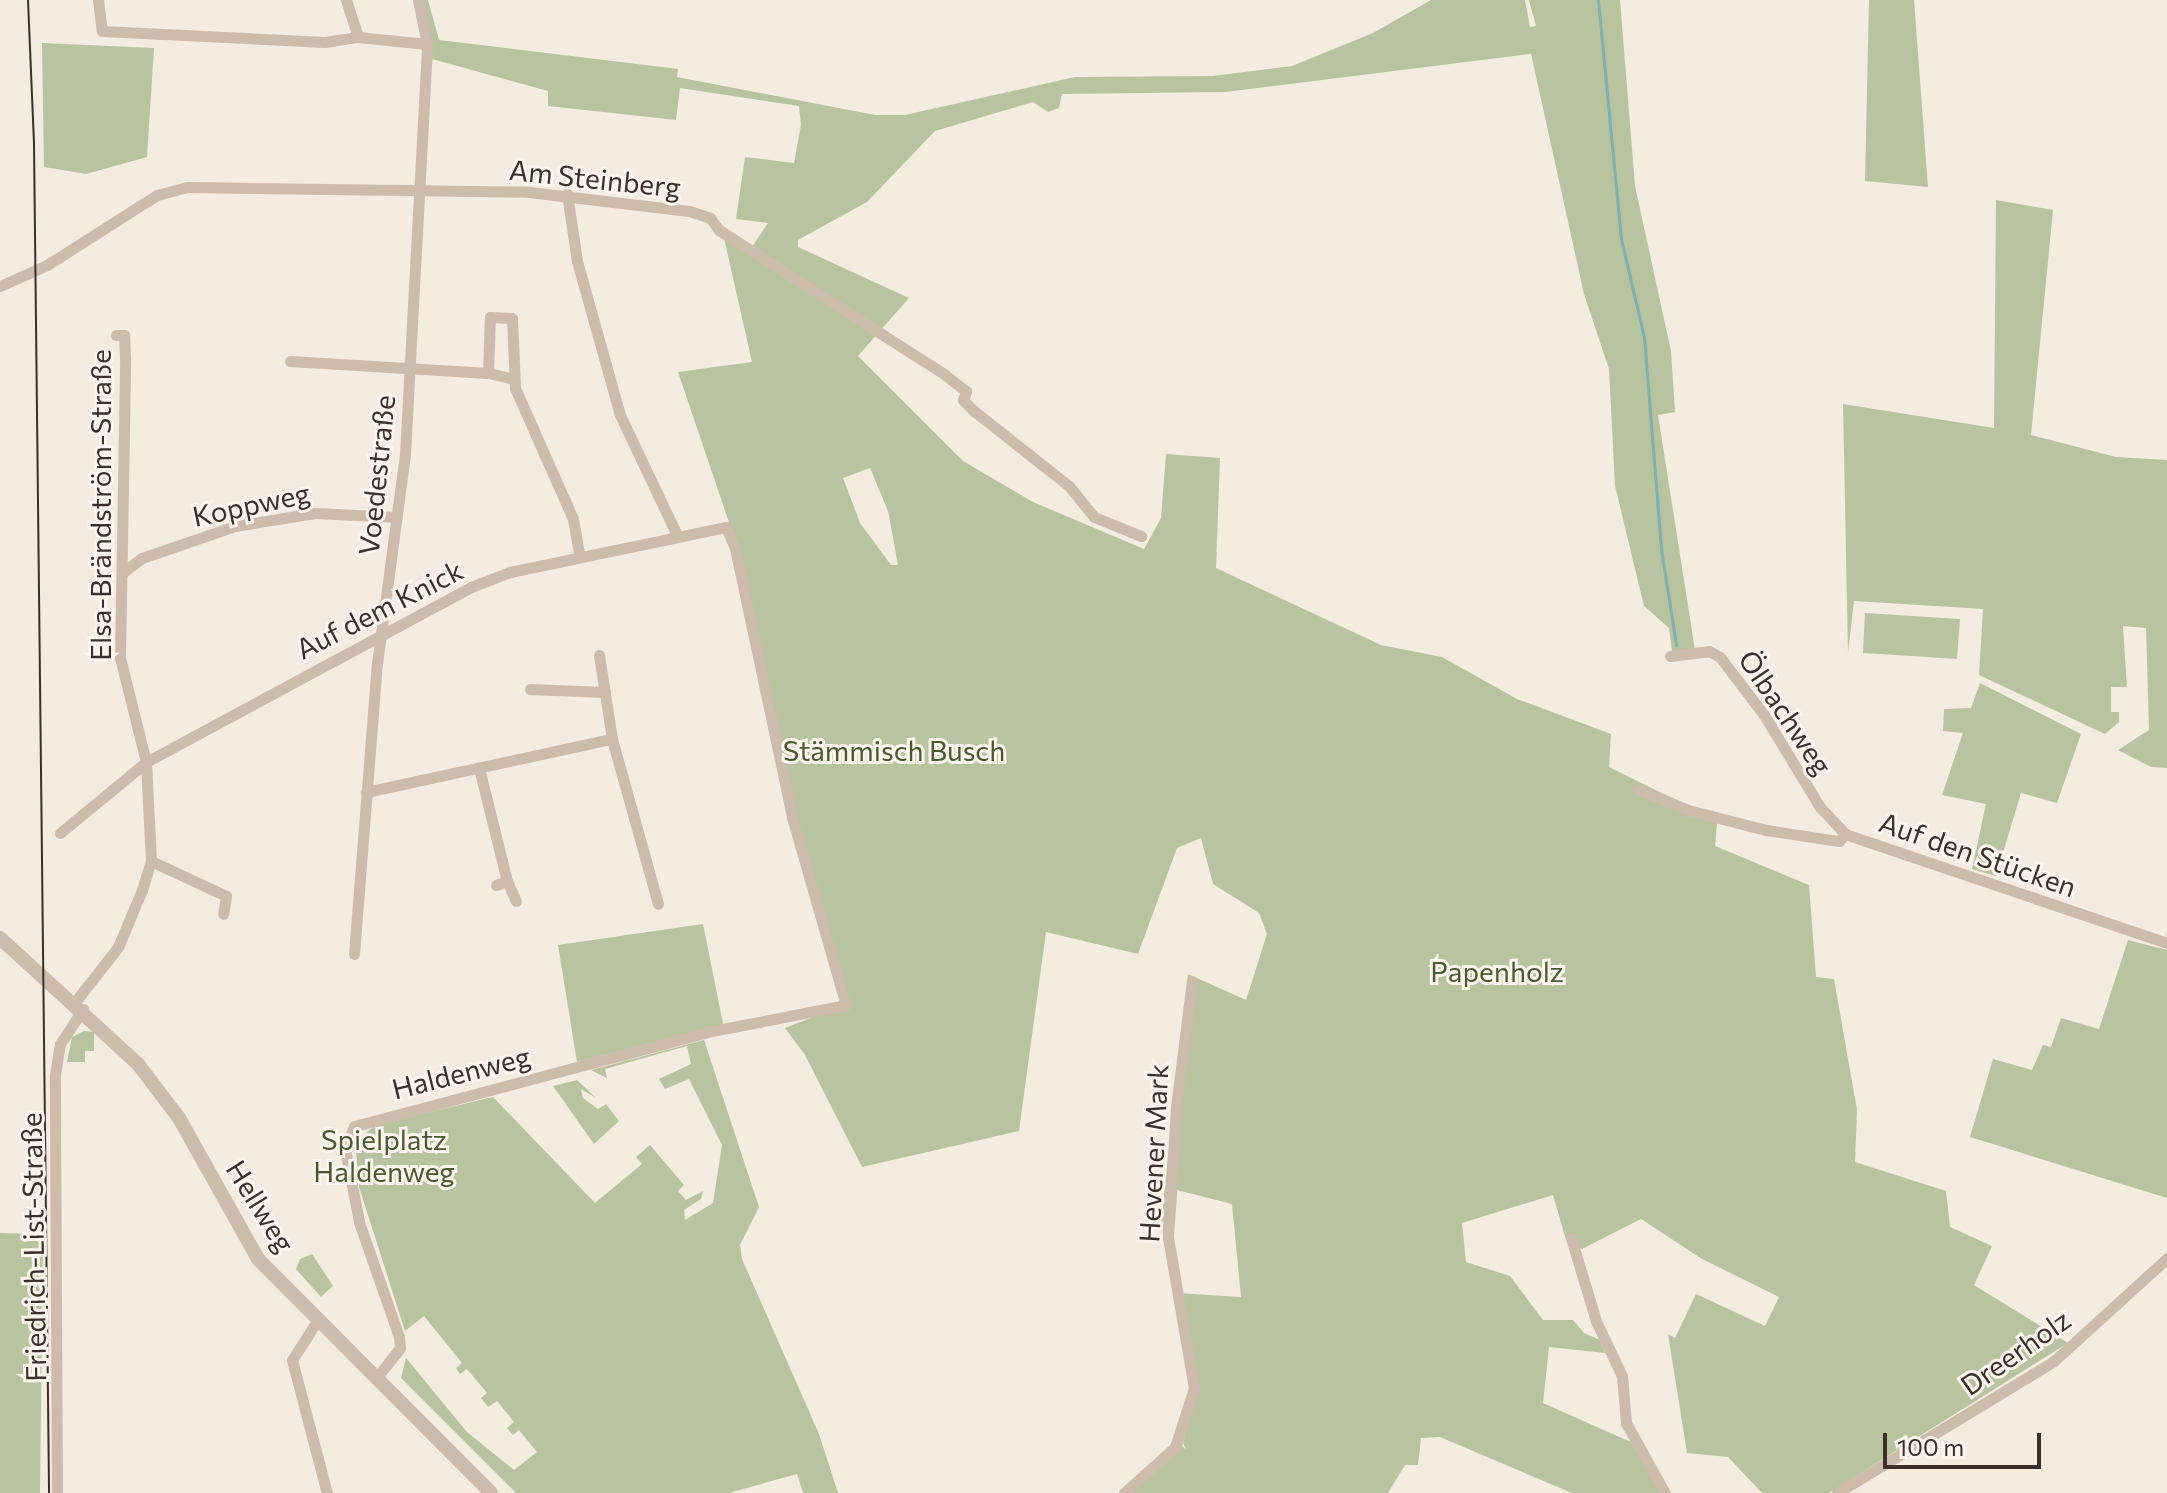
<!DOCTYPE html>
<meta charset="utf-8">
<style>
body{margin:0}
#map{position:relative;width:2167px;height:1493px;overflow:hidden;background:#f4ebe1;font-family:Commissioner,sans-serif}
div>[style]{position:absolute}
.green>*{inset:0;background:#b8c4a0}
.stream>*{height:3px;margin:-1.5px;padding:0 1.5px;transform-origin:1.5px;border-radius:1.5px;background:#7fb0b2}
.minor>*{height:11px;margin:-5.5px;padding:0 5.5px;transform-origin:5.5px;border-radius:5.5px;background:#cdbbac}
.tertiary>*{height:14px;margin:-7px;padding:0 7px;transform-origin:7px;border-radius:7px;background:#cdbbac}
.tram>*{height:2px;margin:-1px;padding:0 1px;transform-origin:1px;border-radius:1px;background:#3b302b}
span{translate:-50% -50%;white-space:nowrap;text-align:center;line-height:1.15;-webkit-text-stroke:6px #fbf5ee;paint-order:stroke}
.street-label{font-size:28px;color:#3b302b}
.park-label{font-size:28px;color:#4a5a2e}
.scale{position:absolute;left:1883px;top:1433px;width:158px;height:36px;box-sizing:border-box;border:4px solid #3b302b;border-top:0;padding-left:10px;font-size:24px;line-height:28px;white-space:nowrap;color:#3b302b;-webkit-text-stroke:6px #fbf5ee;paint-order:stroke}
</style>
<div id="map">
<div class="green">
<i style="clip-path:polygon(evenodd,423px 0,428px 0,439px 40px,678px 69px,677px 77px,875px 115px,905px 115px,1075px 77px,1213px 76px,1292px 66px,1373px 33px,1431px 0,1525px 0,1530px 27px,1536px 26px,1529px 0,1620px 0,1635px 186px,1671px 351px,1675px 412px,1658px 415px,1695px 650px,1672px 651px,1669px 628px,1644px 606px,1615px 486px,1609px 369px,1584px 294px,1531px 54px,1225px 92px,1062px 94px,1059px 108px,1048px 112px,1033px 102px,935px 131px,867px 202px,798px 240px,798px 247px,909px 298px,858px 356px,963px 461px,1033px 502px,1144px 549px,1161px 518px,1166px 454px,1220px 458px,1216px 568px,1381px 645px,1442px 657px,1517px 699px,1611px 734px,1609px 767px,1686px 805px,1718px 813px,1715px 846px,1809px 885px,1816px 977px,1834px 979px,1857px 1110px,1855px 1162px,1946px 1191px,1950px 1227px,1992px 1246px,1974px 1285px,2068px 1343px,1829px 1493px,1762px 1493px,1728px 1457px,1687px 1453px,1668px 1334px,1675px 1338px,1696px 1294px,1765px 1326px,1779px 1297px,1702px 1259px,1641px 1219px,1582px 1249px,1566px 1240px,1553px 1195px,1462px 1223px,1466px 1262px,1510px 1276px,1543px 1320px,1573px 1320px,1584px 1333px,1600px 1340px,1605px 1353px,1549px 1347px,1543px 1403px,1633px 1443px,1663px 1493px,1572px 1493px,1440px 1437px,1421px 1438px,1418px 1465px,1405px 1465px,1388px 1493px,1120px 1493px,1175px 1442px,1186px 1449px,1183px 1443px,1198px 1388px,1179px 1326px,1161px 1222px,1188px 974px,1246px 1000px,1267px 934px,1259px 913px,1213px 884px,1201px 838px,1177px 848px,1138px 954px,1046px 932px,1019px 1131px,862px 1167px,805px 1055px,785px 1028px,849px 1003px,784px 774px,736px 543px,678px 372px,752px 362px,724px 238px,748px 253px,768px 223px,736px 219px,745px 157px,794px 163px,801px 125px,799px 106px,680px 88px,676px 120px,548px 106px,548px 91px,432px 59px,423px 0,870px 468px,888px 511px,898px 565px,891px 565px,860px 523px,843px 478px,870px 468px,423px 0,1177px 1190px,1232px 1204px,1241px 1297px,1176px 1293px,1166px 1211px,1176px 1211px,1177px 1190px)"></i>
<i style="clip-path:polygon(1869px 0,1914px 0,1928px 187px,1865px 181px)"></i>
<i style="clip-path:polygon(42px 43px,154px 48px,147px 157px,86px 174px,44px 167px)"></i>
<i style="clip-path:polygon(1996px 200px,2053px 210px,2031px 435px,2116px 457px,2167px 460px,2167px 768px,2151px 767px,2118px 750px,2149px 730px,2146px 628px,2123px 626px,2127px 687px,2111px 687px,2111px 712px,2119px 712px,2119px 722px,2105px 734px,1979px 675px,1983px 609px,1854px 601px,1848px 653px,1843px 404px,1994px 428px)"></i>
<i style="clip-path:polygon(1865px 613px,1960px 619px,1957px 659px,1863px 653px)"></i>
<i style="clip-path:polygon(1980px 683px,2081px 734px,2057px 803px,2021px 793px,1996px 876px,1972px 869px,1986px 804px,1942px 795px,1963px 733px,1943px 731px,1944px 709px,1971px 708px)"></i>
<i style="clip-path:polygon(703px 924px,723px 1024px,577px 1062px,558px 945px)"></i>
<i style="clip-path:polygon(2128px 940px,2167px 950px,2167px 1198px,1970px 1137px,1993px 1059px,2032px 1070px,2043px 1045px,2051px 1047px,2061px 1018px,2099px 1029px)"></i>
<i style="clip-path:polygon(84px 1031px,94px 1032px,94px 1051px,85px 1051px,85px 1062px,67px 1062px,72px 1037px)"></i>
<i style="clip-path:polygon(704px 1040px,759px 1207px,740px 1245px,742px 1259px,819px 1434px,838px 1493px,803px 1493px,797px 1474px,729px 1493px,516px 1493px,401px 1378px,406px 1358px,467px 1432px,514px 1470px,537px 1452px,519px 1430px,513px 1435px,507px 1428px,514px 1422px,497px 1401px,488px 1407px,481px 1398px,487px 1393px,467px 1369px,460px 1374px,456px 1368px,462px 1363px,424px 1316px,405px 1331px,359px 1187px,355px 1141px,376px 1125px,493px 1097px,595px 1203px,642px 1164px,636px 1157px,650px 1145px,684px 1185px,678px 1191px,686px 1200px,703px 1191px,701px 1199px,684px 1210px,685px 1220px,713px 1203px,722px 1145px,689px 1079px,665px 1089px,659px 1079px,691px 1064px,687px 1046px,605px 1069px,607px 1078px,591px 1070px)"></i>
<i style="clip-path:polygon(577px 1080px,596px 1098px,581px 1089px,583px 1098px,598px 1109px,606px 1104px,619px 1121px,594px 1144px,553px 1086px)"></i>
<i style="clip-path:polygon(0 1233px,43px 1234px,40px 1493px,0 1493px)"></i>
<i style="clip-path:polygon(312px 1254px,333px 1286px,321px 1297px,296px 1269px,300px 1259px)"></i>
</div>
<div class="stream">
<i style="left:1598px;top:0;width:240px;rotate:84.5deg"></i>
<i style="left:1621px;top:239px;width:101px;rotate:76.8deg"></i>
<i style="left:1644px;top:337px;width:213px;rotate:85.4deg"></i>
<i style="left:1661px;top:549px;width:97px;rotate:81.1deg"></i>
</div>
<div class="minor">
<i style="left:98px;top:0;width:31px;rotate:83deg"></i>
<i style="left:102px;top:31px;width:223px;rotate:2.8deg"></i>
<i style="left:325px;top:42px;width:33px;rotate:-9deg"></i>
<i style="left:358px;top:37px;width:39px;rotate:-108deg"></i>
<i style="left:358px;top:37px;width:69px;rotate:5.8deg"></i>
<i style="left:567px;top:194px;width:68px;rotate:81.5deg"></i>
<i style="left:577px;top:261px;width:160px;rotate:74.4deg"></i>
<i style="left:620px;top:415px;width:133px;rotate:64.6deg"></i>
<i style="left:0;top:286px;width:51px;rotate:-24.1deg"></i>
<i style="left:47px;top:265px;width:130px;rotate:-32.5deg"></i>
<i style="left:157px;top:195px;width:31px;rotate:-15deg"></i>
<i style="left:187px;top:187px;width:342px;rotate:0.8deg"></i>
<i style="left:529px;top:192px;width:161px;rotate:6.8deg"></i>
<i style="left:689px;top:211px;width:22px;rotate:18deg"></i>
<i style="left:710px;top:218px;width:15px;rotate:53deg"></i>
<i style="left:719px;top:230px;width:267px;rotate:32.6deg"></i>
<i style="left:944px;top:374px;width:28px;rotate:38deg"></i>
<i style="left:966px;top:391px;width:9px;rotate:108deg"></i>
<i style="left:963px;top:400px;width:16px;rotate:45deg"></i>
<i style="left:974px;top:411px;width:121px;rotate:38.3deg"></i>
<i style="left:1069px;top:486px;width:40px;rotate:51deg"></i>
<i style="left:1094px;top:517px;width:51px;rotate:22deg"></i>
<i style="left:290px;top:361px;width:198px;rotate:3.5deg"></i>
<i style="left:488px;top:373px;width:26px;rotate:13deg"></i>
<i style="left:488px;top:373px;width:56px;rotate:-88deg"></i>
<i style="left:490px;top:317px;width:22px;rotate:3deg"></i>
<i style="left:512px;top:318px;width:70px;rotate:87.5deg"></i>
<i style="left:515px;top:388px;width:143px;rotate:66.1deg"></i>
<i style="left:573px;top:519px;width:39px;rotate:80deg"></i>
<i style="left:122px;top:573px;width:25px;rotate:-37deg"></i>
<i style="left:142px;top:558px;width:98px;rotate:-19deg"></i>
<i style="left:235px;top:526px;width:81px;rotate:-9.2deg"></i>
<i style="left:315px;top:513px;width:82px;rotate:2.8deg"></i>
<i style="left:599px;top:655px;width:85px;rotate:81.2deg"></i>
<i style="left:1670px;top:656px;width:39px;rotate:-7deg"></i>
<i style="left:1709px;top:651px;width:13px;rotate:29deg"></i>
<i style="left:1720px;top:657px;width:73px;rotate:52.8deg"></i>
<i style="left:1764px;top:715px;width:108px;rotate:58.7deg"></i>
<i style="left:1820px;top:807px;width:37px;rotate:47deg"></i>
<i style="left:1845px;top:834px;width:340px;rotate:18.7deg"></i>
<i style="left:530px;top:689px;width:75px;rotate:2.3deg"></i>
<i style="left:479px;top:768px;width:116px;rotate:76.1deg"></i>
<i style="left:1637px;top:789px;width:55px;rotate:22.4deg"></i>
<i style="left:1688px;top:810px;width:81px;rotate:14.4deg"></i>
<i style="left:1766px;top:830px;width:74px;rotate:8.6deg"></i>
<i style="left:1839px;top:841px;width:9px;rotate:-49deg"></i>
<i style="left:366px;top:792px;width:252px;rotate:-12.2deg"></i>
<i style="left:612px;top:739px;width:171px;rotate:74.4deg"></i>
<i style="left:60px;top:833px;width:112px;rotate:-39.5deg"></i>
<i style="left:146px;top:762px;width:107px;rotate:-104deg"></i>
<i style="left:120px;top:658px;width:300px;rotate:-89deg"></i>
<i style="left:125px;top:358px;width:23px;rotate:-92deg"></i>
<i style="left:124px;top:335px;width:8px;rotate:180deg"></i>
<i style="left:151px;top:861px;width:83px;rotate:25deg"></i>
<i style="left:226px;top:896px;width:18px;rotate:99deg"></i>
<i style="left:496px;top:885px;width:12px;rotate:-20deg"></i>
<i style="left:507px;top:881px;width:22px;rotate:66deg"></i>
<i style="left:354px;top:954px;width:291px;rotate:-85.5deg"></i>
<i style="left:377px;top:664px;width:212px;rotate:-82.4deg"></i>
<i style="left:405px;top:454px;width:411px;rotate:-86.9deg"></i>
<i style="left:427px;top:44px;width:45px;rotate:-101.6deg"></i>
<i style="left:75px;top:1002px;width:70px;rotate:-52deg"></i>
<i style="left:118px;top:947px;width:62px;rotate:-67.2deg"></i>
<i style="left:142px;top:890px;width:30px;rotate:-73deg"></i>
<i style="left:151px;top:861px;width:99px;rotate:-92.9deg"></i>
<i style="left:146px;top:762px;width:369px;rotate:-28.3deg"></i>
<i style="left:471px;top:587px;width:42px;rotate:-21deg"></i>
<i style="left:510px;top:572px;width:221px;rotate:-11.8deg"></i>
<i style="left:726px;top:527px;width:23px;rotate:67deg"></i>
<i style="left:735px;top:548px;width:275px;rotate:78deg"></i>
<i style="left:792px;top:817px;width:196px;rotate:74deg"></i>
<i style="left:846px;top:1005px;width:136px;rotate:169deg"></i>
<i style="left:712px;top:1031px;width:370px;rotate:165.1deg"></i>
<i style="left:354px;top:1126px;width:25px;rotate:111deg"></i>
<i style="left:345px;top:1149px;width:74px;rotate:79.1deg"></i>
<i style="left:359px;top:1222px;width:122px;rotate:70.8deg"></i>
<i style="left:399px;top:1337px;width:11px;rotate:85deg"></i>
<i style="left:400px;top:1348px;width:39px;rotate:128deg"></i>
<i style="left:1571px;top:1238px;width:87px;rotate:73.2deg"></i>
<i style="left:1596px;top:1321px;width:61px;rotate:64.7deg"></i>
<i style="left:1622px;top:1376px;width:47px;rotate:85.1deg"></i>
<i style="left:1626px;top:1423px;width:80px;rotate:60.9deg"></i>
<i style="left:317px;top:1321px;width:46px;rotate:122.7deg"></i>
<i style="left:292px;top:1360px;width:138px;rotate:75.3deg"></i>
<i style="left:57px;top:1493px;width:418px;rotate:-90.3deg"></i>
<i style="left:55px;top:1075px;width:31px;rotate:-81deg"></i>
<i style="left:60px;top:1044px;width:42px;rotate:-56.7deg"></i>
<i style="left:1124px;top:1493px;width:69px;rotate:-42deg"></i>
<i style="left:1175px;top:1447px;width:62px;rotate:-72.1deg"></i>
<i style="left:1194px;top:1388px;width:152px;rotate:-99.8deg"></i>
<i style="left:1168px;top:1238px;width:131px;rotate:-86.5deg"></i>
<i style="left:1176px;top:1107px;width:127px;rotate:-82.8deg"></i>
<i style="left:1837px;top:1493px;width:254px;rotate:-31.3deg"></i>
<i style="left:2054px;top:1361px;width:153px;rotate:-42.3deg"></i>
</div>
<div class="tertiary">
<i style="left:0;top:938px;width:187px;rotate:42.4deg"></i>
<i style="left:138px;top:1064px;width:68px;rotate:52.8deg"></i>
<i style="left:179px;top:1118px;width:162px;rotate:60.7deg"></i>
<i style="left:258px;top:1259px;width:330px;rotate:45.1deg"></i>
</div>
<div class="tram">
<i style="left:28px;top:0;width:144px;rotate:87.6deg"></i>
<i style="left:34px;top:144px;width:1349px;rotate:89.36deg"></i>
</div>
<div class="street-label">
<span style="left:595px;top:178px;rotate:6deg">Am Steinberg</span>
<span style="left:376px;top:475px;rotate:-84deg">Voedestraße</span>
<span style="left:251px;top:504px;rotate:-12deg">Koppweg</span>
<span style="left:100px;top:505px;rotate:-90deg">Elsa-Brändström-Straße</span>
<span style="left:379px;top:609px;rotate:-27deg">Auf dem Knick</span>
<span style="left:1786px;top:712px;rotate:56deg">Ölbachweg</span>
<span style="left:1978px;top:854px;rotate:19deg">Auf den Stücken</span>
<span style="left:461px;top:1072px;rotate:-14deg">Haldenweg</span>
<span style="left:1153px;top:1153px;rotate:-87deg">Hevener Mark</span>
<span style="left:261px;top:1206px;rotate:58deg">Hellweg</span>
<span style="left:33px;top:1247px;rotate:-91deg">Friedrich-List-Straße</span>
<span style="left:2015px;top:1352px;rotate:-35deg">Dreerholz</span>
</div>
<div class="park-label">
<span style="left:894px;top:750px">Stämmisch Busch</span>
<span style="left:1497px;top:971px">Papenholz</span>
<span style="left:384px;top:1155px">Spielplatz<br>Haldenweg</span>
</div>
<div class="scale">100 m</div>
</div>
